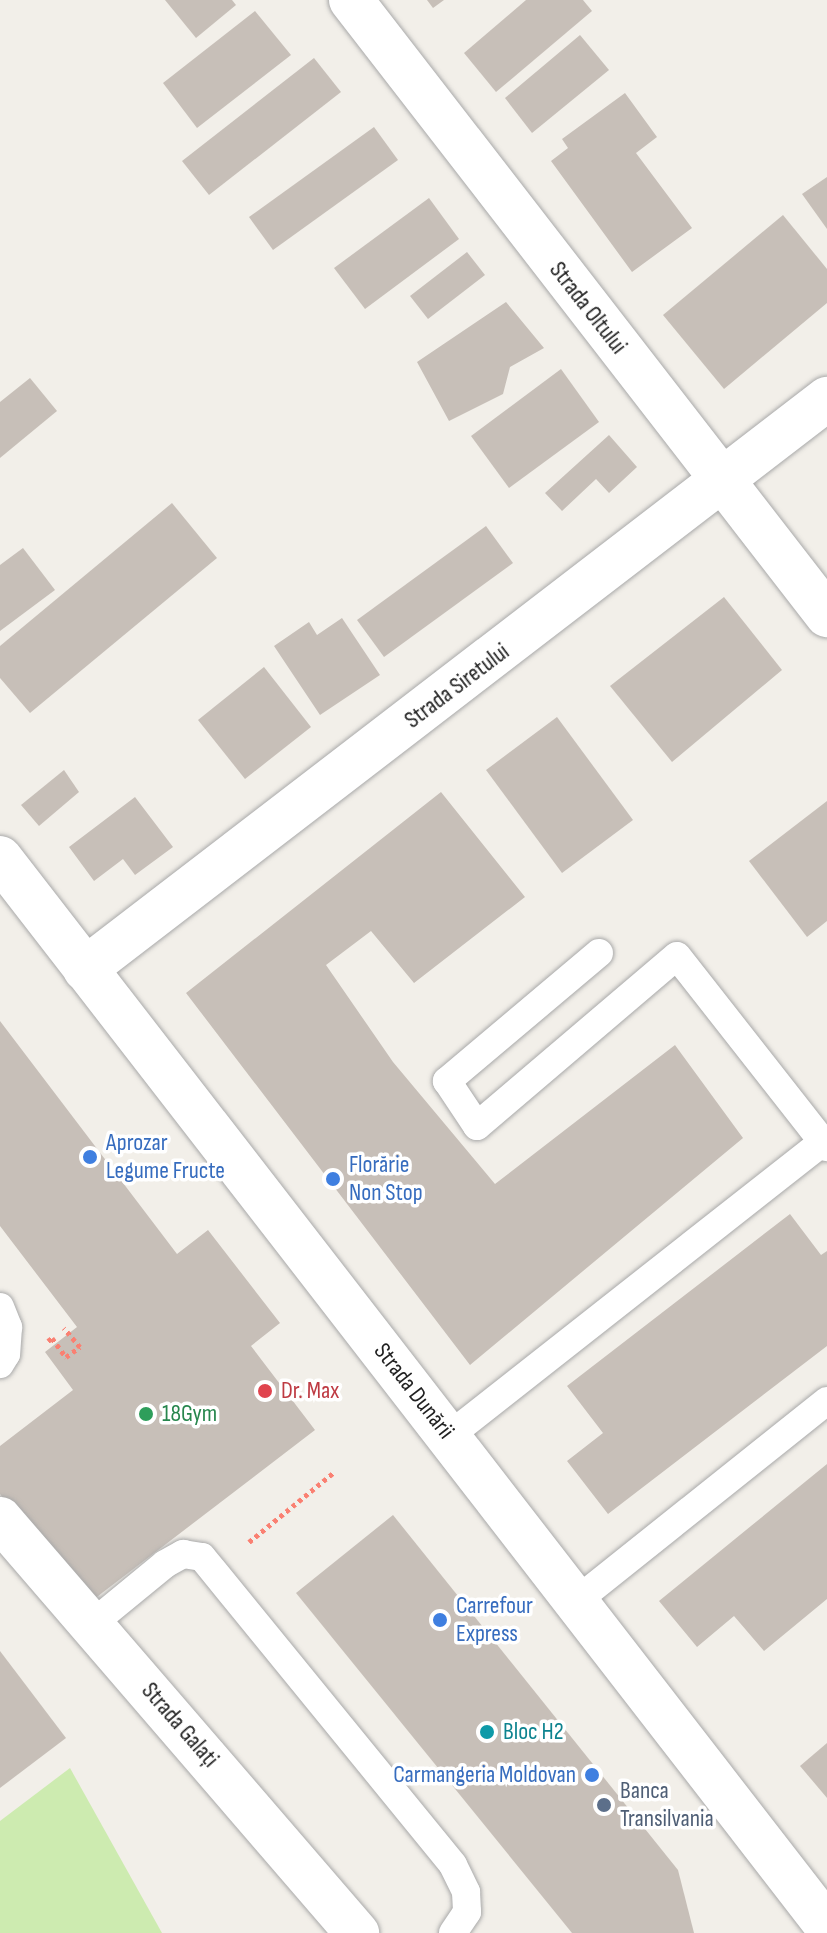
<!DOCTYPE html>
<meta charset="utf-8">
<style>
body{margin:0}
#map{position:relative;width:827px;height:1933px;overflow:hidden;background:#f2efe9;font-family:"Sofia Sans Condensed",sans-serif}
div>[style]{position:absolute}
.grass>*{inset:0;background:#cdebb0}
.building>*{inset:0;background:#c7bfb8}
.path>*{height:5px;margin-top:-2.5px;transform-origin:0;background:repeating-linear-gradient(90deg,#fa8072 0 4px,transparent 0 8px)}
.roads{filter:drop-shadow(0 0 2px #a9a9a9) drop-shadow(0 0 2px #a9a9a9)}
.service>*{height:28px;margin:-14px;padding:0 14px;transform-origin:14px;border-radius:14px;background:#fff}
.minor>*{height:44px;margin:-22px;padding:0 22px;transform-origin:22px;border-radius:22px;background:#fff}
.tertiary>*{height:44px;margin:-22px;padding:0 22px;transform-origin:22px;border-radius:22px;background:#fff}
.dots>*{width:22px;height:22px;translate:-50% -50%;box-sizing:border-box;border:4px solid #fff;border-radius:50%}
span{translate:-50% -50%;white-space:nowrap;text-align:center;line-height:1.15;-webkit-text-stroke:7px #fff;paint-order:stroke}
.street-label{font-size:24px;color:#222}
.shop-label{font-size:24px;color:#366cbe}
.left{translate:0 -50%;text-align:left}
.right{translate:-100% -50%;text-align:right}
.health-label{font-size:24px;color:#be3a42}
.leisure-label{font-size:24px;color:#27864d}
.culture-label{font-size:24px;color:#0d838f}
.service-label{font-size:24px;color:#4e5e75}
</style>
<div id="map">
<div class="grass">
<i style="clip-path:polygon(70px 1768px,162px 1933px,0 1933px,0 1821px)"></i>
</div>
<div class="building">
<i style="clip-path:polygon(165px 0,232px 0,236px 5px,196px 38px)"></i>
<i style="clip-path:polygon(427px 0,444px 0,433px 8px)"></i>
<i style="clip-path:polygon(526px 0,583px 0,592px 11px,496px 92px,464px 53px)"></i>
<i style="clip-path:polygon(255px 11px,291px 55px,197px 128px,163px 83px)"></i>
<i style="clip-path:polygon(580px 35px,609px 70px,532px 133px,505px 98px)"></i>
<i style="clip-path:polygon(314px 58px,341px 92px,209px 195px,182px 161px)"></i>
<i style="clip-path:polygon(625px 93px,657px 137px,636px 153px,692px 228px,632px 272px,551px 161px,568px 148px,562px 139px)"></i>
<i style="clip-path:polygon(374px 127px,398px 160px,273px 250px,249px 217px)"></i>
<i style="clip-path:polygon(827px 177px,827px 229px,802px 194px)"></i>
<i style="clip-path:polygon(429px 198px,459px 239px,365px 309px,334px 268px)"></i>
<i style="clip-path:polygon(783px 215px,827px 269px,827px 303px,724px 389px,663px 315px)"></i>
<i style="clip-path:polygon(467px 252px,485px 275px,428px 319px,410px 296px)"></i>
<i style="clip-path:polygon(506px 302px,544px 348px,510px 367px,503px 394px,449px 421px,417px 362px)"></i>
<i style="clip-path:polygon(561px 369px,599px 422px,509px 488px,471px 436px)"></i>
<i style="clip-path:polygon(30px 378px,57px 411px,0 458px,0 402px)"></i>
<i style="clip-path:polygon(609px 435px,637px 467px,609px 493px,596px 479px,562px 511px,545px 493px)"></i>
<i style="clip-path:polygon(172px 503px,217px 558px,30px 713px,0 678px,0 646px)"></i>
<i style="clip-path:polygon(486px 526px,513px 563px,384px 657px,357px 620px)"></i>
<i style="clip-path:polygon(23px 548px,55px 590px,0 631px,0 565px)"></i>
<i style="clip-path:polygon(724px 597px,782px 670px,672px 762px,610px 686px)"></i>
<i style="clip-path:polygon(342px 618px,380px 675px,320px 715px,274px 646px,309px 622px,317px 635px)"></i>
<i style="clip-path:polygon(264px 667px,311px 727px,245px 779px,198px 720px)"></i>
<i style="clip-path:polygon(557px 717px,633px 820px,562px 873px,486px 770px)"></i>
<i style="clip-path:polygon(64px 770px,79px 792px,39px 826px,21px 805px)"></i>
<i style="clip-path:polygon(441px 792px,525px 897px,414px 983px,371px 931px,326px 965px,393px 1062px,495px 1184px,675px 1045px,743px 1138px,470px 1365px,186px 993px)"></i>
<i style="clip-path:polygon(135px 797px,173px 847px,135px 875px,123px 859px,94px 881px,69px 847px)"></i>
<i style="clip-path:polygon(827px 801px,827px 921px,807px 937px,749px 861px)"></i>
<i style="clip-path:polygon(0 1021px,177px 1254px,208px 1230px,280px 1323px,251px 1346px,315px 1430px,85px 1606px,0 1494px,0 1446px,73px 1390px,45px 1352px,77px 1327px,0 1226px)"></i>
<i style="clip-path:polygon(790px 1214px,821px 1255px,827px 1251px,827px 1346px,608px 1514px,567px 1461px,603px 1433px,567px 1386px)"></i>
<i style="clip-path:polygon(827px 1464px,827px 1599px,764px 1651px,734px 1616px,697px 1647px,659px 1601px)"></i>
<i style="clip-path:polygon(393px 1515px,678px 1870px,694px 1933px,572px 1933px,296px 1593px)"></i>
<i style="clip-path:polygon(0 1651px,66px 1738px,0 1788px)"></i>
<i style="clip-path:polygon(827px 1743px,827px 1798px,800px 1766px)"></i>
</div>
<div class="path">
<i style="left:48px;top:1341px;width:5px;rotate:-37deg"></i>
<i style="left:52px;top:1338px;width:24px;rotate:54deg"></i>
<i style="left:66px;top:1357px;width:17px;rotate:-36deg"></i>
<i style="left:80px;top:1347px;width:25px;rotate:-130deg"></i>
<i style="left:249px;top:1542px;width:109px;rotate:-39.4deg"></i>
</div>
<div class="roads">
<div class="service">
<i style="left:599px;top:953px;width:199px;rotate:139.9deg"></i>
<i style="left:447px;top:1081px;width:54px;rotate:56.3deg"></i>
<i style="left:477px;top:1126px;width:262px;rotate:-40.4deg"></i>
<i style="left:677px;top:956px;width:243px;rotate:51.9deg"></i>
<i style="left:0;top:1307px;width:22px;rotate:68deg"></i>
<i style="left:8px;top:1327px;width:27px;rotate:94deg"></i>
<i style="left:6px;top:1354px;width:12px;rotate:121deg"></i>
<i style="left:449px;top:1436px;width:476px;rotate:-38.2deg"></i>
<i style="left:575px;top:1602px;width:322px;rotate:-38.6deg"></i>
<i style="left:92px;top:1624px;width:94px;rotate:-39.4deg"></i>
<i style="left:165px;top:1564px;width:21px;rotate:-29deg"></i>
<i style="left:183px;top:1554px;width:19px;rotate:9deg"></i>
<i style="left:202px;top:1557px;width:397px;rotate:50.8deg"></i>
<i style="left:453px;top:1865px;width:30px;rotate:64deg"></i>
<i style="left:466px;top:1892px;width:20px;rotate:87deg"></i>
<i style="left:467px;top:1912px;width:25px;rotate:124deg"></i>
</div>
<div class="minor">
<i style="left:351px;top:0;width:778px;rotate:52.26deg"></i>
<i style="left:85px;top:969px;width:936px;rotate:-37.53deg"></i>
<i style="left:0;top:1519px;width:547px;rotate:49.23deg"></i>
</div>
<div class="tertiary">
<i style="left:0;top:858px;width:1351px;rotate:52.25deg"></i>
</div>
</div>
<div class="dots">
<i style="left:90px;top:1157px;background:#3f7fe0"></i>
<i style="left:333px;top:1179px;background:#3f7fe0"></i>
<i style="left:265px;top:1391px;background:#e0444e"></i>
<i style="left:146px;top:1414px;background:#2e9e5b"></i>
<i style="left:440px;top:1620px;background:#3f7fe0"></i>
<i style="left:487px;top:1732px;background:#0f9aa8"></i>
<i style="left:592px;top:1775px;background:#3f7fe0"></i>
<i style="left:604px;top:1805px;background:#5c6f8a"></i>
</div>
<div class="street-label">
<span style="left:588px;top:308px;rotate:52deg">Strada Oltului</span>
<span style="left:457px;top:686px;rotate:-37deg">Strada Siretului</span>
<span style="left:414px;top:1391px;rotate:52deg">Strada Dunării</span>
<span style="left:180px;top:1725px;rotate:49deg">Strada Galați</span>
</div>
<div class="shop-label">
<span class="left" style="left:106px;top:1157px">Aprozar<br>Legume Fructe</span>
<span class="left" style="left:349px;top:1179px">Florărie<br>Non Stop</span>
<span class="left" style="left:456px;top:1620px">Carrefour<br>Express</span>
<span class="right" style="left:576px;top:1775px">Carmangeria Moldovan</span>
</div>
<div class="health-label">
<span class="left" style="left:281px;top:1391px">Dr. Max</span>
</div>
<div class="leisure-label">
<span class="left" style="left:162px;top:1414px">18Gym</span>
</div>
<div class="culture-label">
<span class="left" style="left:503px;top:1732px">Bloc H2</span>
</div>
<div class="service-label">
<span class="left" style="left:620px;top:1805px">Banca<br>Transilvania</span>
</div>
</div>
